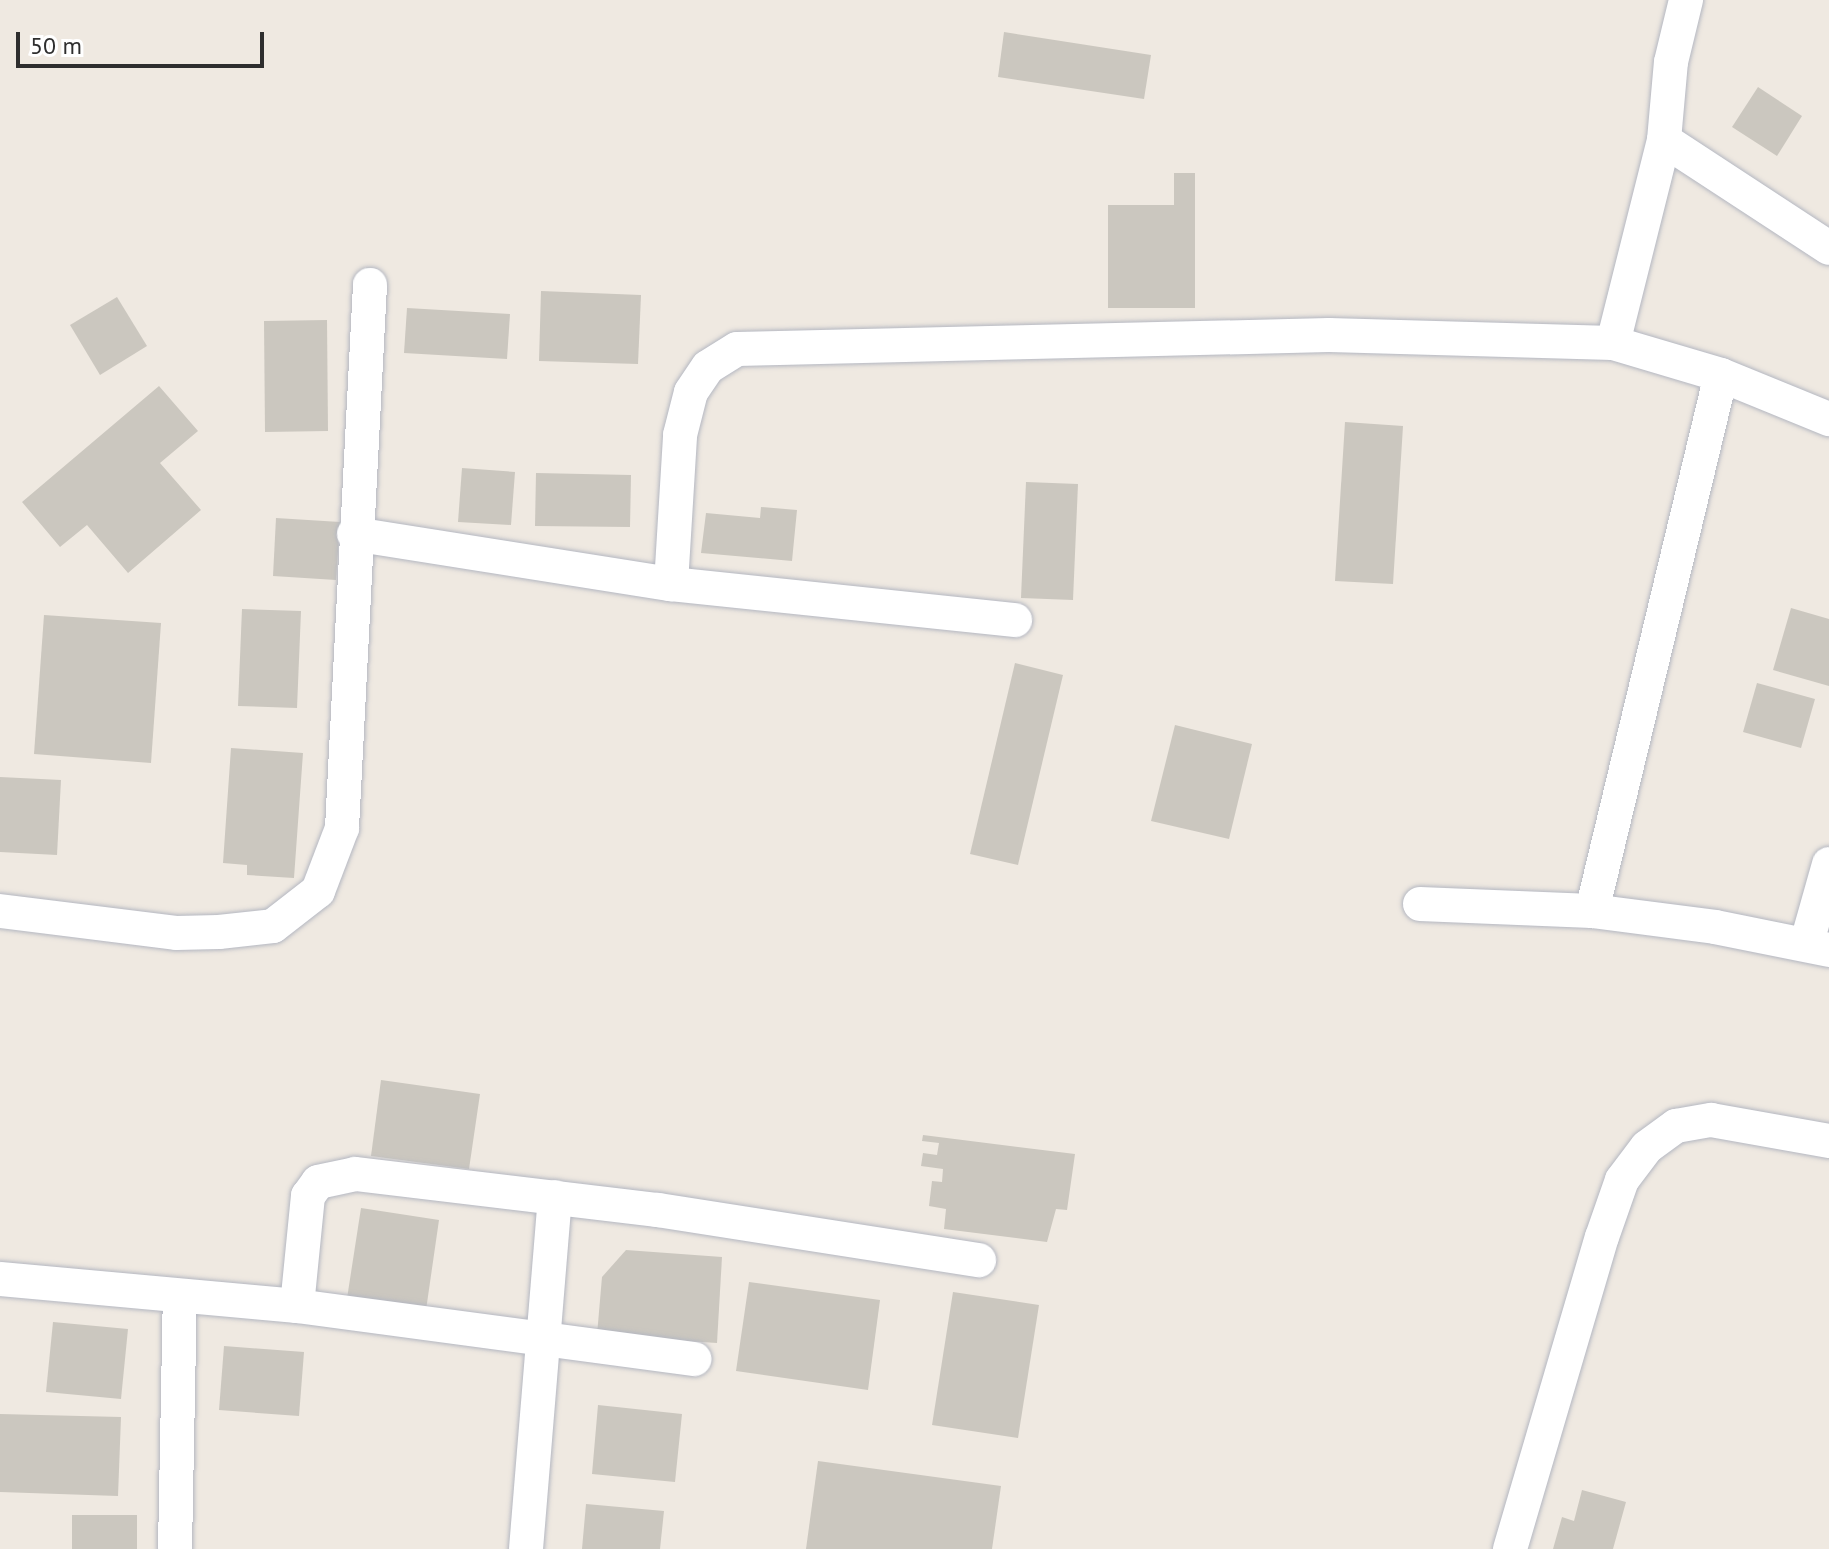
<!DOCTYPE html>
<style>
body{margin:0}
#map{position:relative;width:1829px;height:1549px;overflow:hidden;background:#efe9e1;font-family:"PT Sans",sans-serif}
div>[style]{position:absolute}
.building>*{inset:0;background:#cbc7bf}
.roads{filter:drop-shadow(0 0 2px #b4b7c1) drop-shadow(0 0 2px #b4b7c1)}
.street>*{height:34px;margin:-17px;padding:0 17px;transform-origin:17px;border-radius:17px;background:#fff}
span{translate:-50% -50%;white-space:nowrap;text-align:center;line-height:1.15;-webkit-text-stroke:6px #fff;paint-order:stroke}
.scale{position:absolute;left:16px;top:32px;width:248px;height:36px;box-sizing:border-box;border:4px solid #2e2e2e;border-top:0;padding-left:10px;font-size:24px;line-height:28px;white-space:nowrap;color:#2e2e2e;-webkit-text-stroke:6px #fff;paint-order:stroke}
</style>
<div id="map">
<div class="building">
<i style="clip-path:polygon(1004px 32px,1151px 55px,1144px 99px,998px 77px)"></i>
<i style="clip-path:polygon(1758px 87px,1802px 116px,1777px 156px,1732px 127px)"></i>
<i style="clip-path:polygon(1174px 173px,1195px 173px,1195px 308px,1108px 308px,1108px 205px,1174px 205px)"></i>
<i style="clip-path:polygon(541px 291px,641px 295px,638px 364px,539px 361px)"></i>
<i style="clip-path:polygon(117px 297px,147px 346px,100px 375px,70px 325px)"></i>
<i style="clip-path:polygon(407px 308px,510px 314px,507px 359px,404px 353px)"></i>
<i style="clip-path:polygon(327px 320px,328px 431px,265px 432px,264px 321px)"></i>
<i style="clip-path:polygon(159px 386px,198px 431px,160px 463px,201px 510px,128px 573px,87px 525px,60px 547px,22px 502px)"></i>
<i style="clip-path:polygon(1345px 422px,1403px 426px,1393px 584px,1335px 581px)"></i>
<i style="clip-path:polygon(462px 468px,515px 472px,511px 525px,458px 522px)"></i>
<i style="clip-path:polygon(536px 473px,631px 475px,630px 527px,535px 526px)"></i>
<i style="clip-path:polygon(1026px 482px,1078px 484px,1073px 600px,1021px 598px)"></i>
<i style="clip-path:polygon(761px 507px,797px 510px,792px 561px,701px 553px,706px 513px,760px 518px)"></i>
<i style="clip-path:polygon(276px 518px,340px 522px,336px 580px,273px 576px)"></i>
<i style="clip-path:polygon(1791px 608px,1829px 619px,1829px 686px,1773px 670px)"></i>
<i style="clip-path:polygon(242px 609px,301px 611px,297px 708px,238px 706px)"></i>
<i style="clip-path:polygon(44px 615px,161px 623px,151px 763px,34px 754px)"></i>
<i style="clip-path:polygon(1015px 663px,1063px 675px,1018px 865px,970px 854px)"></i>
<i style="clip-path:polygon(1757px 683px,1815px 699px,1801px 748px,1743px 732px)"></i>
<i style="clip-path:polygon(1175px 725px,1252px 744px,1229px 839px,1151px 821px)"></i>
<i style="clip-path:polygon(231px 748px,303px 753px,294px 878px,247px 875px,247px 865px,223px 863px)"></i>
<i style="clip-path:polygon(0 777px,61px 780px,57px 855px,0 852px)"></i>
<i style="clip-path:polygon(381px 1080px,480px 1094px,469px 1169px,371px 1156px)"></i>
<i style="clip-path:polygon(923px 1135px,1075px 1154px,1067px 1210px,1056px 1209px,1047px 1242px,944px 1229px,946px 1209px,929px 1206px,932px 1181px,942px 1182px,943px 1169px,921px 1166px,923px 1153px,937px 1155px,939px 1143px,922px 1141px)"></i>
<i style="clip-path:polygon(361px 1208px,439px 1220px,425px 1317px,346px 1305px)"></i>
<i style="clip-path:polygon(626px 1250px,722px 1257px,717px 1343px,597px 1335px,602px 1277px)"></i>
<i style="clip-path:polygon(749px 1282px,880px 1300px,868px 1390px,736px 1371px)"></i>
<i style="clip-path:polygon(953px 1292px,1039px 1305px,1018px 1438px,932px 1425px)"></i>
<i style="clip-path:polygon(53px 1322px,128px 1329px,121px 1399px,46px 1392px)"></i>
<i style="clip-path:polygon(224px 1346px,304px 1352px,299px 1416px,219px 1410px)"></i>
<i style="clip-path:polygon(598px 1405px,682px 1414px,675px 1482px,592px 1474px)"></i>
<i style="clip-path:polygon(0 1414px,121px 1417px,118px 1496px,0 1492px)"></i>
<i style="clip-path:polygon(818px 1461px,1001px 1486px,992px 1549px,806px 1549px)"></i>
<i style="clip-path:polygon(1582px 1490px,1626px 1502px,1613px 1549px,1553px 1549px,1562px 1517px,1574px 1521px)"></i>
<i style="clip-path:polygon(586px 1504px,664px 1511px,660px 1549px,582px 1549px)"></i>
<i style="clip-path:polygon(72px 1515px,137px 1515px,137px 1549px,72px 1549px)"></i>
</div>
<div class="roads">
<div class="street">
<i style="left:1664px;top:140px;width:197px;rotate:33.2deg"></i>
<i style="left:1613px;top:343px;width:209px;rotate:-75.9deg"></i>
<i style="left:1664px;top:140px;width:78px;rotate:-84.9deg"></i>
<i style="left:1671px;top:62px;width:64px;rotate:-76.4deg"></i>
<i style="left:354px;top:534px;width:321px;rotate:9deg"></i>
<i style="left:671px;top:584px;width:346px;rotate:6deg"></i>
<i style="left:671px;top:584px;width:149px;rotate:-86.5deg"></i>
<i style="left:680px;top:435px;width:44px;rotate:-75.7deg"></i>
<i style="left:691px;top:392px;width:30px;rotate:-56deg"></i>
<i style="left:708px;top:367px;width:34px;rotate:-32deg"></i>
<i style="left:737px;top:349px;width:592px;rotate:-1.35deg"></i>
<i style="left:1329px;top:335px;width:284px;rotate:1.6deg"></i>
<i style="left:1613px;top:343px;width:113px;rotate:16.5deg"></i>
<i style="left:1721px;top:375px;width:117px;rotate:22.2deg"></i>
<i style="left:1420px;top:904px;width:172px;rotate:2.3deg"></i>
<i style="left:1592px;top:911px;width:124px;rotate:7.4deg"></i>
<i style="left:1715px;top:927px;width:116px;rotate:11.4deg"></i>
<i style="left:0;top:911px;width:177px;rotate:7.1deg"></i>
<i style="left:176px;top:933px;width:43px;rotate:-1.3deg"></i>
<i style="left:219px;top:932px;width:54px;rotate:-6.3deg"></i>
<i style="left:273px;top:926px;width:57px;rotate:-37.9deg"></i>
<i style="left:318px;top:891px;width:67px;rotate:-69.1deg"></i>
<i style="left:342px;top:828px;width:544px;rotate:-87.05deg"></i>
<i style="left:1592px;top:911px;width:551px;rotate:-76.47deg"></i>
<i style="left:1807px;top:942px;width:81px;rotate:-74.2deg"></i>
<i style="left:0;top:1279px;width:298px;rotate:5.2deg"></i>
<i style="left:297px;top:1306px;width:401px;rotate:7.6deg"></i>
<i style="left:297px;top:1306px;width:111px;rotate:-84.3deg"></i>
<i style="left:308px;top:1196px;width:17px;rotate:-54deg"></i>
<i style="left:318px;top:1182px;width:38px;rotate:-12deg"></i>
<i style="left:355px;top:1174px;width:305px;rotate:6.8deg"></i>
<i style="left:658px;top:1210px;width:325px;rotate:8.9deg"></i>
<i style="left:175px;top:1549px;width:253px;rotate:-88.9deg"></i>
<i style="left:526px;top:1549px;width:353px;rotate:-85.3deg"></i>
<i style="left:1510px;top:1549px;width:325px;rotate:-73.6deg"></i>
<i style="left:1602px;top:1237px;width:60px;rotate:-70.7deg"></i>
<i style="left:1622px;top:1180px;width:41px;rotate:-52.9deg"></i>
<i style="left:1647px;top:1147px;width:36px;rotate:-36deg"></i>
<i style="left:1676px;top:1126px;width:36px;rotate:-10deg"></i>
<i style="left:1711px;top:1120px;width:120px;rotate:10.1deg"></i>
</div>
</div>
<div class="scale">50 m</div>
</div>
